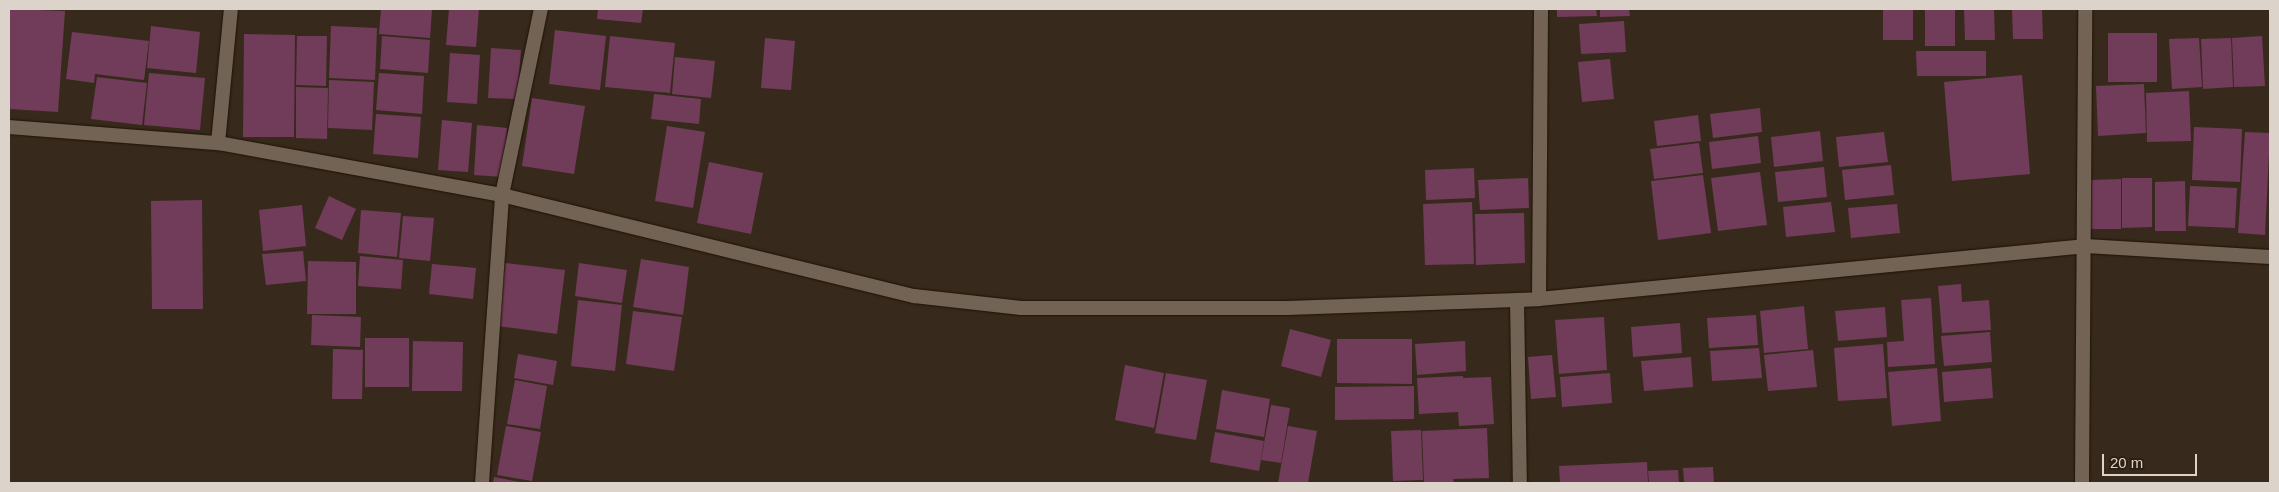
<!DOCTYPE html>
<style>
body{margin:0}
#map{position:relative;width:2279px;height:492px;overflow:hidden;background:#372a1c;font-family:Arial,sans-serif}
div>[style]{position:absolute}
.building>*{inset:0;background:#713c59}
.roads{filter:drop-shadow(0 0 1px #1e1206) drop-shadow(0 0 1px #1e1206)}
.minor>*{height:14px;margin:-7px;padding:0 7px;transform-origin:7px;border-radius:7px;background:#726354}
span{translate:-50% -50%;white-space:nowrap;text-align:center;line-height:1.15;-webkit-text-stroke:5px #2d2013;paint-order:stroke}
.frame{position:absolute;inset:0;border:10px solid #dcd3cb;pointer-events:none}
.scale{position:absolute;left:2102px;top:454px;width:95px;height:22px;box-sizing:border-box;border:2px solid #dcd3cb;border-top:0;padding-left:6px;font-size:15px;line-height:18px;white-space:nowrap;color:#dcd3cb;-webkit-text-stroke:4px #2d2013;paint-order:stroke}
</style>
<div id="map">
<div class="building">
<i style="clip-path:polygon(9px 9px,65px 11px,58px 112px,9px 109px)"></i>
<i style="clip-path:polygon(381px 9px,432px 9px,430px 38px,379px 34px)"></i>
<i style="clip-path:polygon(449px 9px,479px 9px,476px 47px,446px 45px)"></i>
<i style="clip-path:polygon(598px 9px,643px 9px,641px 23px,597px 19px)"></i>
<i style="clip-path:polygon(1557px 9px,1596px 9px,1597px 16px,1557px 17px)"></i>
<i style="clip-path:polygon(1600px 9px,1629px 9px,1630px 16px,1600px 17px)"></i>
<i style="clip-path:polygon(1883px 9px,1913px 9px,1913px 40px,1883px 40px)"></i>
<i style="clip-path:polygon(1925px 9px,1955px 9px,1955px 46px,1925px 46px)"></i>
<i style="clip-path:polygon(1964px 9px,1994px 9px,1995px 40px,1965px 40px)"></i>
<i style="clip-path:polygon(2012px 9px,2042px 9px,2043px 39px,2013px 39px)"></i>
<i style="clip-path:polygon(1624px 21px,1626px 52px,1581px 54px,1579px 24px)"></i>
<i style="clip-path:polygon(151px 26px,200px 32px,196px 73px,147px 68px)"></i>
<i style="clip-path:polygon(331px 26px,377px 28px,375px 80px,329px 78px)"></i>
<i style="clip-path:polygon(555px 30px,606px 36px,600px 90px,549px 84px)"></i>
<i style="clip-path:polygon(72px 32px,149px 41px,144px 80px,95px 74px,94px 83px,66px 79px)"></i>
<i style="clip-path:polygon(2108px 33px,2157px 33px,2157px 82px,2108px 82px)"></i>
<i style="clip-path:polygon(244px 34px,295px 35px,294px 137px,243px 137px)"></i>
<i style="clip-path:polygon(297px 36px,327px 36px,326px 86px,296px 85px)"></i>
<i style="clip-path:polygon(382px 36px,430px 40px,428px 73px,380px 69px)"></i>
<i style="clip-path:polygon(610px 36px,675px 43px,670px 93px,605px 87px)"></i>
<i style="clip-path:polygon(2262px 36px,2265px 86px,2234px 87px,2232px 38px)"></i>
<i style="clip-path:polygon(765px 38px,795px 41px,791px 90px,761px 88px)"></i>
<i style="clip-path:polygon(2199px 38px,2202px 87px,2172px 89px,2169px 39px)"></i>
<i style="clip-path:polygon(2231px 38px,2233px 87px,2203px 89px,2201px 39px)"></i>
<i style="clip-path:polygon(491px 48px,521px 50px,517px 99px,488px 98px)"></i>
<i style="clip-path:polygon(1916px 51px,1986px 51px,1986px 76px,1917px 76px)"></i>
<i style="clip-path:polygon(450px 53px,480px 55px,477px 104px,447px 102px)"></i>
<i style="clip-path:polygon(675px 57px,715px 61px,711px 98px,672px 94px)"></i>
<i style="clip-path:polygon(1610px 59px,1614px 99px,1582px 102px,1578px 62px)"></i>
<i style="clip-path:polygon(149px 73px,205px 78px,200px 130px,144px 125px)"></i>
<i style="clip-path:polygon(379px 73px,424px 76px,422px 114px,376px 110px)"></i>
<i style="clip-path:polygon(2022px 75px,2030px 174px,1952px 181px,1944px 82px)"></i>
<i style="clip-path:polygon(97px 77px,147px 83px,142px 125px,91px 119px)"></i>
<i style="clip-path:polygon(329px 80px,374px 82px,372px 130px,328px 128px)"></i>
<i style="clip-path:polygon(2144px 84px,2146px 133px,2098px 136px,2096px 86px)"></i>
<i style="clip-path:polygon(296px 87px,328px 88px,327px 139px,296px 138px)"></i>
<i style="clip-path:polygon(2189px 91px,2191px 141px,2147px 142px,2146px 93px)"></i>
<i style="clip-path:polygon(654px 94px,701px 99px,699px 124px,651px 119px)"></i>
<i style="clip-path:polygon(532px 98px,585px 106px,574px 174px,522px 166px)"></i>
<i style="clip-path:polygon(1760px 108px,1762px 132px,1713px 138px,1710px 114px)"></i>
<i style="clip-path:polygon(376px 114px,421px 117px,418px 158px,373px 154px)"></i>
<i style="clip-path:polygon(1698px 115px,1701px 141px,1657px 146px,1654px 121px)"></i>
<i style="clip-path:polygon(442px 120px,472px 123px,468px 172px,438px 170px)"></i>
<i style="clip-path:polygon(477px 125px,507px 128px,504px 177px,474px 175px)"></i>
<i style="clip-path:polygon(667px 126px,705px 132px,693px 208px,655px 201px)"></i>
<i style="clip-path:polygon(2194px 127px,2242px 129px,2240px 182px,2192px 180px)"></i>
<i style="clip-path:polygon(1820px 131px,1823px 161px,1774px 167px,1771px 137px)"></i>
<i style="clip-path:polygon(1884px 132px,1888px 162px,1839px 167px,1836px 137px)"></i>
<i style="clip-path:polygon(2245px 132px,2270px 133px,2265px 235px,2238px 233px)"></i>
<i style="clip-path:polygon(1758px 136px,1761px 163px,1712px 169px,1709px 142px)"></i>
<i style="clip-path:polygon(1699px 143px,1703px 173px,1654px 179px,1650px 149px)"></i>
<i style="clip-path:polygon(709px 162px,763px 173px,751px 234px,697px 223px)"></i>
<i style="clip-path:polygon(1891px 165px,1894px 195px,1845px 200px,1842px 170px)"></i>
<i style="clip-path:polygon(1824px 167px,1827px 197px,1778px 202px,1775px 172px)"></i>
<i style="clip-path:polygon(1474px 168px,1475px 198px,1426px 200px,1425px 170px)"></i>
<i style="clip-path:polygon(1760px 172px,1767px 225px,1718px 231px,1711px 178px)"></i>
<i style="clip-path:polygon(1703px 175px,1711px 233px,1658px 240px,1651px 181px)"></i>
<i style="clip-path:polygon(1528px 178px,1529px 208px,1480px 210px,1478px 180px)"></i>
<i style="clip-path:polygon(2122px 178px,2152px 178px,2152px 227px,2122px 228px)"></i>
<i style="clip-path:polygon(2121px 179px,2121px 229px,2091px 229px,2091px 180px)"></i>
<i style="clip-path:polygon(2185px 181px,2186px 231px,2155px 231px,2155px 182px)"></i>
<i style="clip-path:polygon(2190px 186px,2237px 188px,2235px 228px,2188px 226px)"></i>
<i style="clip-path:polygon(329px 196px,356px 209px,342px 240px,315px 228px)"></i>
<i style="clip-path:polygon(202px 200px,203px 309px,152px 309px,151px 201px)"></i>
<i style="clip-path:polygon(1472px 202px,1474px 264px,1425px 265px,1423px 204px)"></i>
<i style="clip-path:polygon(1831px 202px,1835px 232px,1786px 237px,1783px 207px)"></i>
<i style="clip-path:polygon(1897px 204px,1900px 233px,1851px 238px,1848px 208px)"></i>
<i style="clip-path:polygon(302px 205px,306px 246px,263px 251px,259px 210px)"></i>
<i style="clip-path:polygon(361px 210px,401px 213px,397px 257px,358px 253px)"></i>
<i style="clip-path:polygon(1524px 213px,1525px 263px,1476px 265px,1475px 214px)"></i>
<i style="clip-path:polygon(403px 216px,434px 218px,430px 261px,399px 258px)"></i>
<i style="clip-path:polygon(303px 251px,306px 281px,266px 285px,262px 254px)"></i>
<i style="clip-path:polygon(360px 256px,403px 260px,401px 289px,358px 286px)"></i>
<i style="clip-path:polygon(641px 259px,689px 267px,683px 315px,633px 307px)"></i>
<i style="clip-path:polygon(308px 261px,356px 262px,356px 314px,307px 314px)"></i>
<i style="clip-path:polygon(505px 263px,565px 270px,557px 334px,498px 326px)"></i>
<i style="clip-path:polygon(579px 263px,627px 270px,622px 303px,575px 296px)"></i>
<i style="clip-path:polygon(432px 264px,476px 268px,473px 299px,429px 294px)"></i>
<i style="clip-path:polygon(1961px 284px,1962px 302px,1989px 300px,1991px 330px,1942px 333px,1938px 286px)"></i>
<i style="clip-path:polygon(1931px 298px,1935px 364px,1888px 367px,1887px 342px,1904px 341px,1901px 300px)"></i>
<i style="clip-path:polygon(578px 300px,622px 305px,615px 371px,571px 366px)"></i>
<i style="clip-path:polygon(1804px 306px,1808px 349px,1764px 353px,1760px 311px)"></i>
<i style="clip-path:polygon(1885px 307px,1887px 337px,1838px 341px,1835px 311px)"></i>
<i style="clip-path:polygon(633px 311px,682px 317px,674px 371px,626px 364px)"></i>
<i style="clip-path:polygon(312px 315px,361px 317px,360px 347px,311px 345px)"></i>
<i style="clip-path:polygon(1756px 315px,1758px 345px,1709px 348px,1707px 318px)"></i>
<i style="clip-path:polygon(1604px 317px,1607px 370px,1559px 374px,1555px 320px)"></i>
<i style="clip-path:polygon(1680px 323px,1682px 353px,1633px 357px,1631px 327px)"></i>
<i style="clip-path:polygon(1290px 329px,1331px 340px,1321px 377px,1281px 366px)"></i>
<i style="clip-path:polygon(1990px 332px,1992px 362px,1944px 366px,1941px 336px)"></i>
<i style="clip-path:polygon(365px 338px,409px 338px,409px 387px,365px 387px)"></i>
<i style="clip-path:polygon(1337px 339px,1412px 339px,1412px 384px,1337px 383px)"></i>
<i style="clip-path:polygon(413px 341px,463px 342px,462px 391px,412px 391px)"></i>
<i style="clip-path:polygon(1465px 341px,1466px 371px,1417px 375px,1415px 344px)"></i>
<i style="clip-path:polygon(1883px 344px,1887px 398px,1838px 401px,1834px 348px)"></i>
<i style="clip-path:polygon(1759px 348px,1762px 378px,1712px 381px,1710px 351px)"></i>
<i style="clip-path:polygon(333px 349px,363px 350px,362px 399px,332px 399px)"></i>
<i style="clip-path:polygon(1813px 350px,1817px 387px,1768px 391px,1764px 355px)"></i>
<i style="clip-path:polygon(518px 354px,557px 361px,553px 385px,514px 378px)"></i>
<i style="clip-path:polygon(1552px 355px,1556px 397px,1531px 399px,1528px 357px)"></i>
<i style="clip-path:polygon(1691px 357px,1693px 387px,1644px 391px,1641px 361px)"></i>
<i style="clip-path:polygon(1125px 365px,1164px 373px,1154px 428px,1115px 420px)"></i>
<i style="clip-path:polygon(1937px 368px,1941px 421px,1892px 426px,1888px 372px)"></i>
<i style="clip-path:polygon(1991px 368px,1993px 398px,1944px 402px,1942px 372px)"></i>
<i style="clip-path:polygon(1166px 373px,1207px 380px,1196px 440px,1155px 433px)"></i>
<i style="clip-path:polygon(1610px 373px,1612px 403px,1562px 407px,1560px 377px)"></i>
<i style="clip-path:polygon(1463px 376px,1463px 378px,1491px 377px,1494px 424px,1459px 426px,1458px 412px,1419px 414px,1417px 378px)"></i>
<i style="clip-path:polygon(515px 380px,547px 386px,540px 429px,507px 424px)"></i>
<i style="clip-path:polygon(1414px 386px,1414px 419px,1335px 420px,1335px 387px)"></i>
<i style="clip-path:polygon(1222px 390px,1270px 399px,1264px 437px,1216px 429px)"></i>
<i style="clip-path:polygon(1271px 405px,1290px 408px,1281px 463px,1261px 460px)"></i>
<i style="clip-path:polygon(506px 426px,541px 432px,532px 481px,497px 475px)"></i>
<i style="clip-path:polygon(1288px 426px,1317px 431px,1308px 483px,1278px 483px)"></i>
<i style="clip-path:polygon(1487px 428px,1489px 478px,1453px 479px,1454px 483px,1424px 483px,1422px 431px)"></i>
<i style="clip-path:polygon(1421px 430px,1423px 480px,1393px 481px,1391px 431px)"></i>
<i style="clip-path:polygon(1215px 432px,1264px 441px,1259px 471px,1210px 462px)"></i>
<i style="clip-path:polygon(1647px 462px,1648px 483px,1560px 483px,1559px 466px)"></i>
<i style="clip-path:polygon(1713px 467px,1714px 483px,1684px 483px,1683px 468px)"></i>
<i style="clip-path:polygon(1678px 470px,1679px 483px,1649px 483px,1648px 471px)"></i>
<i style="clip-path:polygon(494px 477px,520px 482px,520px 483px,493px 483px)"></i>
</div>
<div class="roads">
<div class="minor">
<i style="left:9px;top:127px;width:210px;rotate:4.4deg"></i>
<i style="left:218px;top:143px;width:289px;rotate:10.4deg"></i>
<i style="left:502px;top:195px;width:424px;rotate:13.8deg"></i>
<i style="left:914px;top:296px;width:108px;rotate:6.4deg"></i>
<i style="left:1021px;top:308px;width:266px"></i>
<i style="left:1287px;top:308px;width:252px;rotate:-2deg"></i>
<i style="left:1539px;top:299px;width:550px;rotate:-5.53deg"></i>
<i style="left:2086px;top:246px;width:184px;rotate:3.4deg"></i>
<i style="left:218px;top:143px;width:135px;rotate:-84.5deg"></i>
<i style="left:1539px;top:299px;width:290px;rotate:-89.6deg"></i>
<i style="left:1517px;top:300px;width:183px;rotate:89.1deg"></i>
<i style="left:482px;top:483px;width:289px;rotate:-86deg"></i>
<i style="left:502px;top:195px;width:190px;rotate:-78.2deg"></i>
<i style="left:2082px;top:483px;width:474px;rotate:-89.6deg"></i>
</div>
</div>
<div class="frame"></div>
<div class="scale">20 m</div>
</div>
